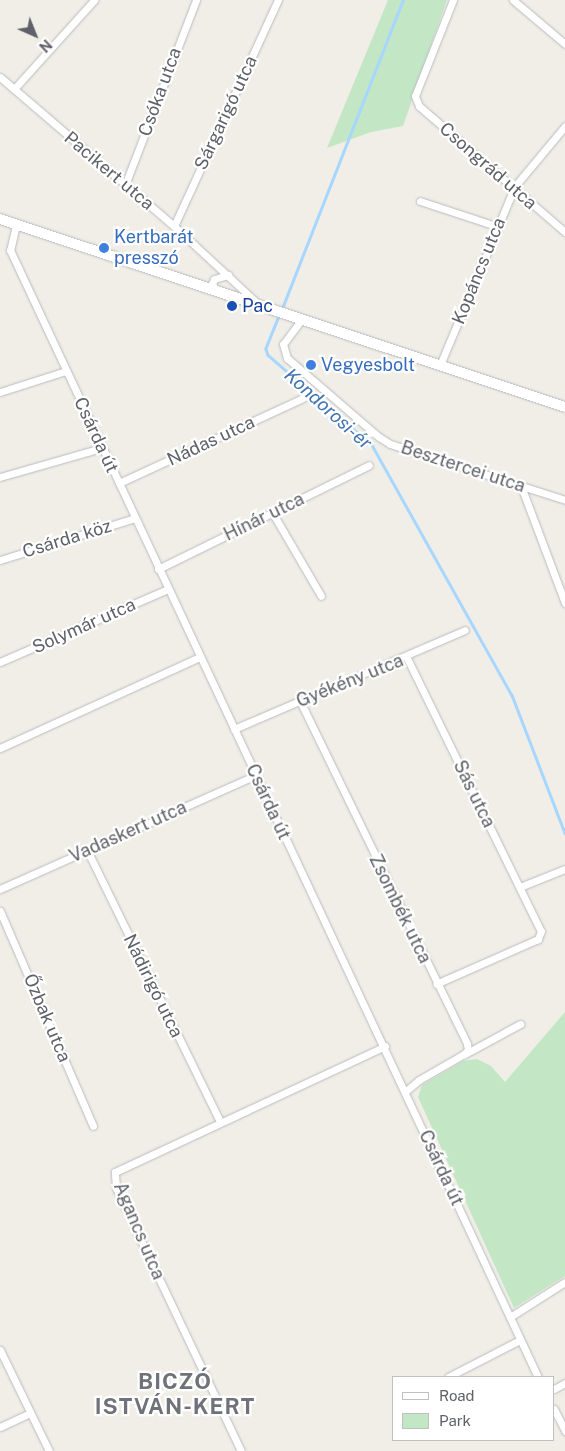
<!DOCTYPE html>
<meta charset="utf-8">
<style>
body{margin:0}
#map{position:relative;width:565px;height:1451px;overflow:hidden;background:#f0eee6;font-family:"Public Sans",sans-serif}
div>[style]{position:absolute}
.green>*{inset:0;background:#c3e7c4}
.stream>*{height:2.5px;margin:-1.25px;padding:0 1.25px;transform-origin:1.25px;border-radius:1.25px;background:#a7d6ff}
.roads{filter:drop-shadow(0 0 1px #b9bbc0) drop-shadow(0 0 1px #b9bbc0)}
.street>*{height:7px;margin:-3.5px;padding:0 3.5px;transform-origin:3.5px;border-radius:3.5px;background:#fff}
.secondary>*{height:10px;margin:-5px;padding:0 5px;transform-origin:5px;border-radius:5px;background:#fff}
.dots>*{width:14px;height:14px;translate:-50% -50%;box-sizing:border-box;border:2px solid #fff;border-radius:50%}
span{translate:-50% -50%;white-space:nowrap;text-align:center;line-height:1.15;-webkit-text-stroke:4.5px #fff;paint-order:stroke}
.street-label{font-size:18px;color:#5e6167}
.shop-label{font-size:18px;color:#366cbe}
.left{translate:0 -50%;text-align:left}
.transit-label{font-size:18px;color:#164399}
.water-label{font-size:19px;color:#4275b2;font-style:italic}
.district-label{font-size:22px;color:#6f7379;font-weight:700;letter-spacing:1px}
.legend{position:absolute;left:392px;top:1376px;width:162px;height:65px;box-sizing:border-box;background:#fff;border:1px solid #bfc0c2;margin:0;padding:6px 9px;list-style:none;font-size:15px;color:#5e6167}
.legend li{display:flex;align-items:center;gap:10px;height:25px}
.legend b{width:25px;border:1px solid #bfc0c2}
.north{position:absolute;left:10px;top:10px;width:50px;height:50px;-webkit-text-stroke:4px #fff;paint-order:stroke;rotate:136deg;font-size:14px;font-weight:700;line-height:20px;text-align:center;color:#5e6167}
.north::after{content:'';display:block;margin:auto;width:18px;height:22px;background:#5e6167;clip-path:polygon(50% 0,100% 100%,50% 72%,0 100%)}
</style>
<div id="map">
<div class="green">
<i style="clip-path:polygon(388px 0,447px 0,403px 126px,371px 132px,327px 148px)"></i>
<i style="clip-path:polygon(565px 1012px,565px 1276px,514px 1308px,418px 1097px,422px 1085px,463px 1061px,477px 1059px,491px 1066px,505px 1082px)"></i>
</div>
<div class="stream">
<i style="left:281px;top:311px;width:334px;rotate:-68.6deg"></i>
<i style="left:279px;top:316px;width:35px;rotate:112deg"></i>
<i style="left:266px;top:349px;width:6px;rotate:72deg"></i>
<i style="left:268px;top:355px;width:138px;rotate:40.9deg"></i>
<i style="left:372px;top:445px;width:287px;rotate:60.8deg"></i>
<i style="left:512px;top:695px;width:148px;rotate:69deg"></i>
</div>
<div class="roads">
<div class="street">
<i style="left:453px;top:0;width:103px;rotate:111.6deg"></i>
<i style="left:415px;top:96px;width:11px;rotate:68deg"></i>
<i style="left:419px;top:106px;width:193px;rotate:40.8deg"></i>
<i style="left:513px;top:0;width:68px;rotate:40.2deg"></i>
<i style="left:0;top:77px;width:229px;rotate:40.6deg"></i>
<i style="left:174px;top:226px;width:113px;rotate:42.9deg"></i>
<i style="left:14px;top:89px;width:120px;rotate:-48deg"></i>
<i style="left:125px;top:185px;width:198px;rotate:-69deg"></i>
<i style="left:420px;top:201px;width:80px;rotate:18.2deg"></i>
<i style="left:16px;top:225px;width:26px;rotate:103deg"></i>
<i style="left:10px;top:250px;width:1245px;rotate:64.9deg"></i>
<i style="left:174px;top:226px;width:249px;rotate:-65.3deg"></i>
<i style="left:216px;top:291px;width:8px;rotate:-120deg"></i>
<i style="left:212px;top:284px;width:5px;rotate:-68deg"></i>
<i style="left:214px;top:279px;width:15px;rotate:-16deg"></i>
<i style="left:302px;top:319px;width:31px;rotate:127deg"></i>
<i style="left:283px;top:344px;width:15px;rotate:74deg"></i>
<i style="left:287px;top:358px;width:121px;rotate:40.7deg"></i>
<i style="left:379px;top:437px;width:13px;rotate:32deg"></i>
<i style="left:390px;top:444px;width:184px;rotate:17.7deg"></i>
<i style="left:440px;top:365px;width:194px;rotate:-67.3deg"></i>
<i style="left:515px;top:186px;width:78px;rotate:-50.2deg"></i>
<i style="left:0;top:392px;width:69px;rotate:-17.7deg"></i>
<i style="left:0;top:477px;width:105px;rotate:-16deg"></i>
<i style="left:119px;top:483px;width:203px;rotate:-24.8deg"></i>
<i style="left:521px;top:486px;width:125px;rotate:69.4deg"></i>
<i style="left:272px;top:512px;width:97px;rotate:59.7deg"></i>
<i style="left:0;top:560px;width:141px;rotate:-17.3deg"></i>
<i style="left:158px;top:569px;width:235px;rotate:-26.2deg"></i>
<i style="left:407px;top:658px;width:304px;rotate:63.9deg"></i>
<i style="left:541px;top:931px;width:9px;rotate:111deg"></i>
<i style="left:538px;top:939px;width:111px;rotate:156.2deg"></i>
<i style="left:0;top:662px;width:183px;rotate:-23.5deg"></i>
<i style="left:300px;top:701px;width:381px;rotate:64deg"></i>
<i style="left:467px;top:1044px;width:6px;rotate:81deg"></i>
<i style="left:468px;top:1050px;width:6px;rotate:135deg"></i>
<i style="left:464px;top:1054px;width:52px;rotate:150deg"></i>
<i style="left:419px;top:1080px;width:17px;rotate:140deg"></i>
<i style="left:234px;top:729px;width:251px;rotate:-23.2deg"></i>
<i style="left:0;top:748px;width:220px;rotate:-24.5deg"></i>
<i style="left:87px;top:850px;width:303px;rotate:63.9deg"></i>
<i style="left:520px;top:887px;width:48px;rotate:-21.8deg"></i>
<i style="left:0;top:889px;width:280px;rotate:-24deg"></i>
<i style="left:0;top:911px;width:234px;rotate:66.6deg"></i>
<i style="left:465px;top:1054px;width:63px;rotate:-28.6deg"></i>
<i style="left:510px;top:1317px;width:65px;rotate:-32.5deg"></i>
<i style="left:0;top:1350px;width:112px;rotate:64.1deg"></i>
<i style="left:448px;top:1377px;width:81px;rotate:-27.2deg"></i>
<i style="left:554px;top:1389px;width:13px;rotate:-29deg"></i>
<i style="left:554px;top:1409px;width:25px;rotate:63deg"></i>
<i style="left:0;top:1427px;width:33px;rotate:-25deg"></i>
<i style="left:241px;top:1451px;width:291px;rotate:-115.4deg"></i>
<i style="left:116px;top:1188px;width:16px;rotate:-94deg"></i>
<i style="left:115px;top:1172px;width:298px;rotate:-25deg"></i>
</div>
<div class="secondary">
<i style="left:0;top:219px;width:595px;rotate:18.4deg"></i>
</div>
</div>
<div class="dots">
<i style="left:104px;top:248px;background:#3f7fe0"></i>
<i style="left:232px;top:306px;background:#1a4fb4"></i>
<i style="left:311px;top:365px;background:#3f7fe0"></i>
</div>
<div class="street-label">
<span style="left:160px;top:92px;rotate:-70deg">Csóka utca</span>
<span style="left:226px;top:113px;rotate:-65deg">Sárgarigó utca</span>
<span style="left:488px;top:166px;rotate:41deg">Csongrád utca</span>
<span style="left:109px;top:171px;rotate:40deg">Pacikert utca</span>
<span style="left:479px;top:271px;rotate:-68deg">Kopáncs utca</span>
<span style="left:96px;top:435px;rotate:65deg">Csárda út</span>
<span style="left:211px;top:441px;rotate:-25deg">Nádas utca</span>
<span style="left:463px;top:467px;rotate:18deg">Besztercei utca</span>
<span style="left:264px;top:517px;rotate:-26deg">Hínár utca</span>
<span style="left:67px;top:539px;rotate:-17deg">Csárda köz</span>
<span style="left:84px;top:626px;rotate:-24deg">Solymár utca</span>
<span style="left:350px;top:681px;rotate:-22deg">Gyékény utca</span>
<span style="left:474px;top:794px;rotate:64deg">Sás utca</span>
<span style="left:268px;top:802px;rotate:65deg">Csárda út</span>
<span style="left:128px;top:832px;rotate:-24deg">Vadaskert utca</span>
<span style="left:400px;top:909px;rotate:64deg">Zsombék utca</span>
<span style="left:153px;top:986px;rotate:64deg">Nádirigó utca</span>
<span style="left:47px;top:1018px;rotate:67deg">Őzbak utca</span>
<span style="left:441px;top:1168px;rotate:65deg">Csárda út</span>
<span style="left:139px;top:1231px;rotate:67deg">Agancs utca</span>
</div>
<div class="shop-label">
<span class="left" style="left:114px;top:248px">Kertbarát<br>presszó</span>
<span class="left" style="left:321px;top:365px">Vegyesbolt</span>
</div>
<div class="transit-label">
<span class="left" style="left:242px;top:306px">Pac</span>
</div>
<div class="water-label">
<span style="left:328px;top:409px;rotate:42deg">Kondorosi-ér</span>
</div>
<div class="district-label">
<span style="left:175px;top:1394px">BICZÓ<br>ISTVÁN-KERT</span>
</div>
<ul class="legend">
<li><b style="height:6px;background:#fff"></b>Road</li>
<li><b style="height:14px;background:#c3e7c4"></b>Park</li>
</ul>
<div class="north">N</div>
</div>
